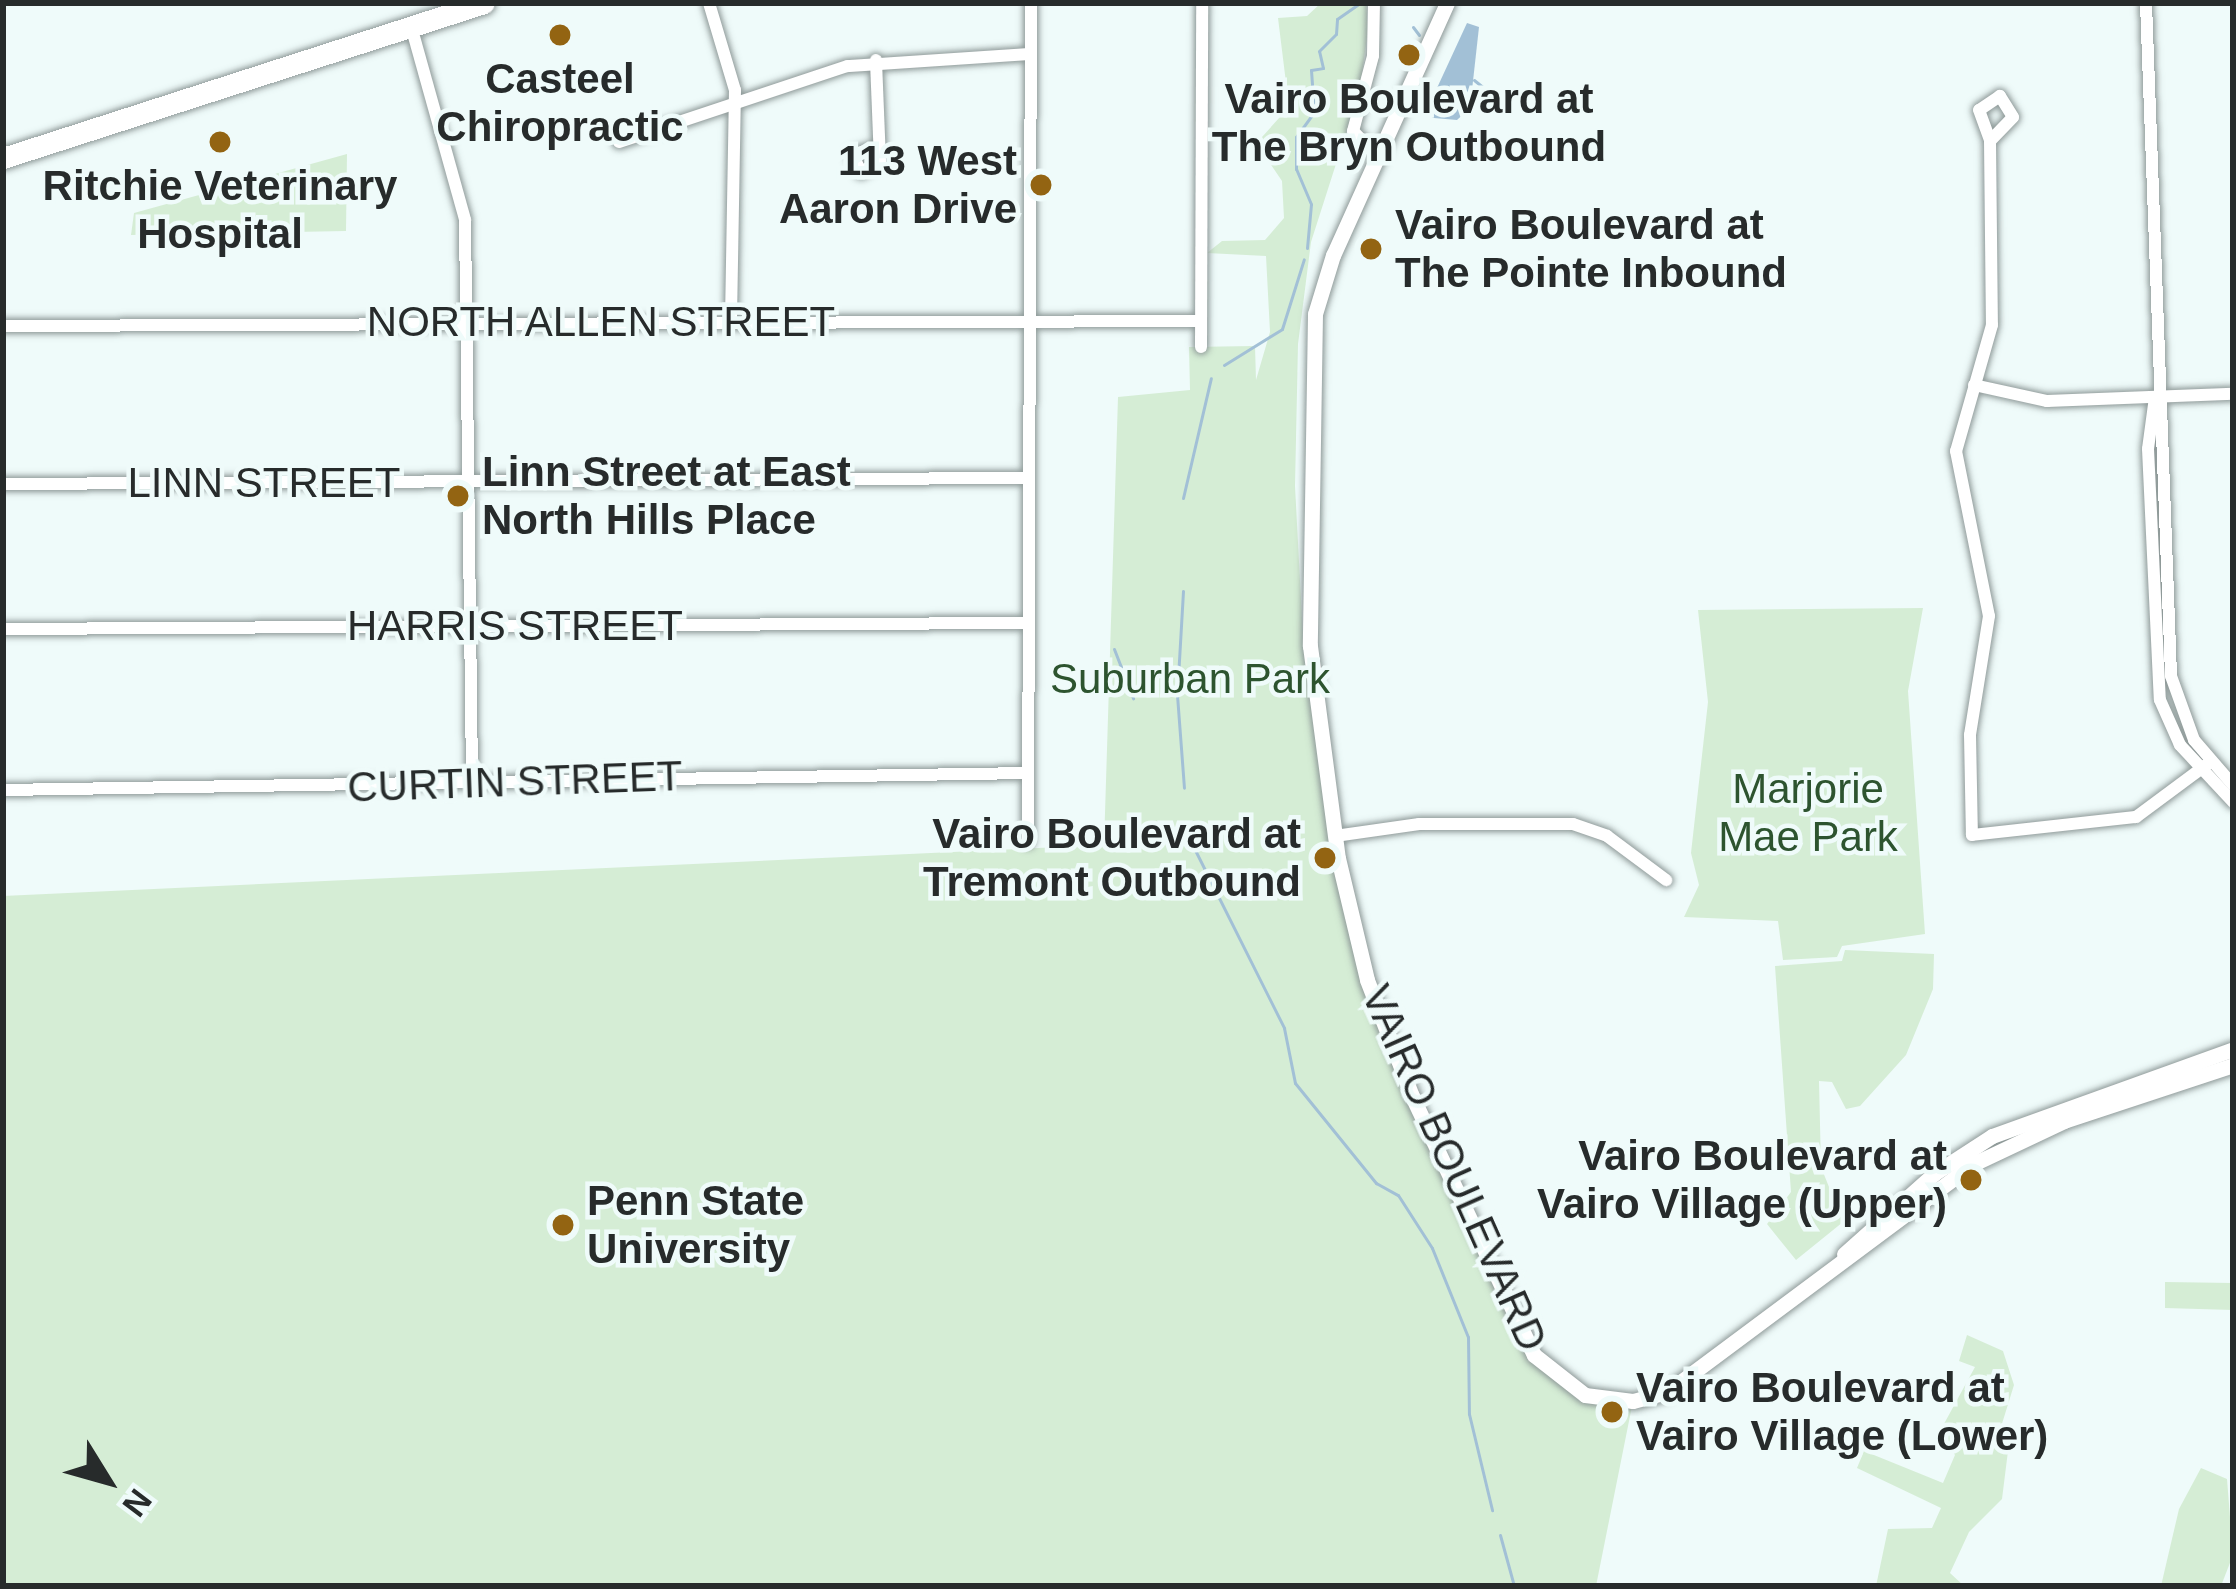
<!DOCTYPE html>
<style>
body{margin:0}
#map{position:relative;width:2236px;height:1589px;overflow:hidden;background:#effbfa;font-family:Arial,sans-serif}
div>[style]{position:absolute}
.green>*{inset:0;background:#d5edd5}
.water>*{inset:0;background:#a2c0d6}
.stream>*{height:3px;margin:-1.5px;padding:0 1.5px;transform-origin:1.5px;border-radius:1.5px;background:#a2c0d6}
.roads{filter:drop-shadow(0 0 3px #8f9a99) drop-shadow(0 0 3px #8f9a99)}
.minor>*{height:12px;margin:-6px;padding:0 6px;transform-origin:6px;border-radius:6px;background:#fff}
.tertiary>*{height:15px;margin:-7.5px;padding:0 7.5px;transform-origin:7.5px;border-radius:7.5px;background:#fff}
.primary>*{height:21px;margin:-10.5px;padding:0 10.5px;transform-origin:10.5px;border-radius:10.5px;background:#fff}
.dots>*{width:33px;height:33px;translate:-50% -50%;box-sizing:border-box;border:6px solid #effbfa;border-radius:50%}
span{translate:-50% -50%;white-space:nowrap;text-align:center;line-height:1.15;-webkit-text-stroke:9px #effbfa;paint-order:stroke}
.poi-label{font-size:42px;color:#272b2b;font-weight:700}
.right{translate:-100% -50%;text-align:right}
.left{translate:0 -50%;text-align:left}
.street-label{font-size:42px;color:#272b2b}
.park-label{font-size:42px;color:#2d542f}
.frame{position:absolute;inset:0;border:6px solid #272b2b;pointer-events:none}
.north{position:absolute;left:48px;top:1421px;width:120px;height:120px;-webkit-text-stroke:9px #effbfa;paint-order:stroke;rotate:127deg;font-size:33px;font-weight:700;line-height:48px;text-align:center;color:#272b2b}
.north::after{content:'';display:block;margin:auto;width:42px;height:54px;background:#272b2b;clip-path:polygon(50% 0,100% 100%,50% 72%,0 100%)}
</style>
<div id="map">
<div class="green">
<i style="clip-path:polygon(1321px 3px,1366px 3px,1368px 29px,1360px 89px,1311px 242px,1298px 344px,1295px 486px,1304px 656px,1369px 983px,1537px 1359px,1561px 1383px,1633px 1401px,1596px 1586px,3px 1586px,3px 896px,1104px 845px,1118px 397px,1190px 390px,1189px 347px,1255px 346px,1256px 380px,1270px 332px,1266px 256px,1207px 253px,1222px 241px,1265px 240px,1284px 218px,1282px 181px,1261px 150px,1262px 137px,1289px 107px,1278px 18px,1307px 16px)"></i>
<i style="clip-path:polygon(347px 154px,346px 231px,131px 235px,134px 213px)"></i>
<i style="clip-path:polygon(1923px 608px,1908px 691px,1925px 934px,1842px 946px,1837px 957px,1783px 960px,1778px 921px,1684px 917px,1699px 885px,1691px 853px,1708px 702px,1698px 610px)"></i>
<i style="clip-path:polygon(1845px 950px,1934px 954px,1933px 989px,1906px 1055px,1860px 1106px,1846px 1109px,1832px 1082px,1819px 1081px,1821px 1167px,1843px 1222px,1796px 1260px,1767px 1224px,1791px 1192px,1775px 966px,1842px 961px)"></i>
<i style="clip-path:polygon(2165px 1282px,2233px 1283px,2233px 1310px,2165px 1308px)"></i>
<i style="clip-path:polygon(1967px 1335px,2003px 1351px,2014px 1385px,1996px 1443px,2008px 1451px,2002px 1499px,1969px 1532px,1950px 1573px,1964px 1586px,1876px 1586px,1888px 1529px,1932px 1528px,1941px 1508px,1857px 1468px,1864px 1451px,1943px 1483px,1955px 1455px,1939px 1433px,1975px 1367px,1959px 1361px)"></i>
<i style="clip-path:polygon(2201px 1468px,2227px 1479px,2233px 1555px,2221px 1586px,2161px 1586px,2179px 1509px)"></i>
</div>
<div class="water">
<i style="clip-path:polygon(1467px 23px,1479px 27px,1470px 108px,1457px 120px,1434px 118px,1425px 114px)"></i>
</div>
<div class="stream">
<i style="left:1413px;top:27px;width:10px;rotate:53deg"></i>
<i style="left:1474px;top:80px;width:21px;rotate:39deg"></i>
<i style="left:1307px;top:248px;width:44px;rotate:-84.8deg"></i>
<i style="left:1311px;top:204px;width:38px;rotate:-113deg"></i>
<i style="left:1296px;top:169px;width:32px;rotate:-90deg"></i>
<i style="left:1296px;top:137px;width:31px;rotate:-54deg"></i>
<i style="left:1314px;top:112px;width:42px;rotate:-94.1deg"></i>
<i style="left:1311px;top:70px;width:12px;rotate:-9deg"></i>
<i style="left:1323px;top:68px;width:17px;rotate:-103deg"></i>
<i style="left:1319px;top:51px;width:24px;rotate:-45deg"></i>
<i style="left:1336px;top:34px;width:15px;rotate:-86deg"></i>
<i style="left:1337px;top:19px;width:28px;rotate:-35deg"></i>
<i style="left:1224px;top:365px;width:68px;rotate:-31.8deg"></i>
<i style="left:1282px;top:329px;width:73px;rotate:-72.6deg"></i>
<i style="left:1183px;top:498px;width:123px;rotate:-76.9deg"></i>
<i style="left:1183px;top:591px;width:104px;rotate:93.3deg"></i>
<i style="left:1177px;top:695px;width:93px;rotate:85.7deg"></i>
<i style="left:1114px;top:649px;width:53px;rotate:68.8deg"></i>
<i style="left:1195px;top:850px;width:199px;rotate:63.4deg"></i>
<i style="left:1284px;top:1028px;width:56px;rotate:78.7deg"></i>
<i style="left:1295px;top:1083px;width:129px;rotate:51deg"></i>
<i style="left:1376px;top:1183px;width:25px;rotate:29deg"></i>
<i style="left:1398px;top:1195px;width:63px;rotate:57.3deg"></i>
<i style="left:1432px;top:1248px;width:96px;rotate:68deg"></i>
<i style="left:1468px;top:1337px;width:77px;rotate:89.3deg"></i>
<i style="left:1469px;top:1414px;width:99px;rotate:76.5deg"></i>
<i style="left:1500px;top:1535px;width:53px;rotate:74.6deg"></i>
</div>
<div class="roads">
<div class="minor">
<i style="left:709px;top:3px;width:91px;rotate:73.4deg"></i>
<i style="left:735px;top:90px;width:231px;rotate:91deg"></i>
<i style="left:1374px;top:3px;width:53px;rotate:91.1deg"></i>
<i style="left:1373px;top:56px;width:78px;rotate:104.9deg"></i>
<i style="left:1353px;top:131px;width:36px;rotate:46deg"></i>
<i style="left:2146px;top:3px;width:673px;rotate:87.87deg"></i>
<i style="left:2171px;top:676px;width:68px;rotate:70.2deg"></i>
<i style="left:2194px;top:740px;width:60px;rotate:49.1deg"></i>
<i style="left:411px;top:26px;width:201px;rotate:74.4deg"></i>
<i style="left:465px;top:220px;width:560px;rotate:89.28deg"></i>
<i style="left:1990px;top:141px;width:33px;rotate:-46deg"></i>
<i style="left:2013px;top:117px;width:25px;rotate:-122deg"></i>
<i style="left:2000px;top:96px;width:25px;rotate:146deg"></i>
<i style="left:1979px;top:110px;width:33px;rotate:70deg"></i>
<i style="left:1990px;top:141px;width:184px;rotate:89.4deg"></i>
<i style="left:1992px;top:325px;width:131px;rotate:105.9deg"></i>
<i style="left:1956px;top:451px;width:168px;rotate:78.7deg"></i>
<i style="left:1989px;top:616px;width:121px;rotate:99.1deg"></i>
<i style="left:1970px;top:735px;width:100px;rotate:88.9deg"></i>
<i style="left:1972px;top:835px;width:165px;rotate:-6.3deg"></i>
<i style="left:2136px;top:817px;width:92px;rotate:-36.6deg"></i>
<i style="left:619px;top:142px;width:241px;rotate:-18.4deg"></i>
<i style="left:848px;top:66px;width:183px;rotate:-3.8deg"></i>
<i style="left:874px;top:148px;width:22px;rotate:162deg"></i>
<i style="left:853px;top:155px;width:19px;rotate:65deg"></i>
<i style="left:861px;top:172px;width:22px;rotate:-30deg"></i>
<i style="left:880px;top:161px;width:101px;rotate:-92.3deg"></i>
<i style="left:3px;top:326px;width:1196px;rotate:-0.24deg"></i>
<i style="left:1201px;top:347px;width:344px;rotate:-89.8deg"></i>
<i style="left:1974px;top:385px;width:75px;rotate:12.4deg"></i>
<i style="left:2047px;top:401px;width:186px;rotate:-2.2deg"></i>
<i style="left:2155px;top:397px;width:52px;rotate:97.7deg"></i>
<i style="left:2148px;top:449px;width:251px;rotate:87.3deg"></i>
<i style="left:2160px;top:700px;width:49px;rotate:66deg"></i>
<i style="left:2180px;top:745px;width:78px;rotate:47.1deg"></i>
<i style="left:3px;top:484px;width:1026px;rotate:-0.34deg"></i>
<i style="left:3px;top:629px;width:1024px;rotate:-0.34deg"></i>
<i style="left:3px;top:790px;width:1024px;rotate:-0.95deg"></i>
<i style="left:1335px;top:836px;width:85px;rotate:-8.1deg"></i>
<i style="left:1419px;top:824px;width:154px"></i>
<i style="left:1573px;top:824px;width:36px;rotate:19deg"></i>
<i style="left:1607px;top:836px;width:74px;rotate:36.7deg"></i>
<i style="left:1028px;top:842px;width:839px;rotate:-89.8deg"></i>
</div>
<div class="tertiary">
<i style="left:1447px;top:3px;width:277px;rotate:114.3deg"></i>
<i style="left:1333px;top:255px;width:62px;rotate:107deg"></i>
<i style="left:1315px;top:314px;width:332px;rotate:90.9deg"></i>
<i style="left:1310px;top:646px;width:214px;rotate:82.5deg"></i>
<i style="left:1338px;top:858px;width:125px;rotate:76.6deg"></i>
<i style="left:1367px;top:980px;width:124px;rotate:68.8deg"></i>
<i style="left:1412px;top:1096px;width:286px;rotate:64.8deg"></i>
<i style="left:1534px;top:1355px;width:65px;rotate:38.1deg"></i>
<i style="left:1585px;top:1395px;width:48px;rotate:7.1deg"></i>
<i style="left:1633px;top:1401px;width:35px;rotate:-15deg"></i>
<i style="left:1667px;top:1392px;width:379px;rotate:-36.7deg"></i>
<i style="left:1971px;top:1165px;width:103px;rotate:-25.3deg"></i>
<i style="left:2064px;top:1121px;width:178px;rotate:-18.3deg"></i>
<i style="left:1844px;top:1254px;width:122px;rotate:-41.7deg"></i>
<i style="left:1935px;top:1173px;width:68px;rotate:-33deg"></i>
<i style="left:1992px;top:1136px;width:256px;rotate:-19.8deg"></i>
</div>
<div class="primary">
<i style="left:3px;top:158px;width:505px;rotate:-17.86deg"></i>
</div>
</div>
<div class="dots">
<i style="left:560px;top:35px;background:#936412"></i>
<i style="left:1409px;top:55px;background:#936412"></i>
<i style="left:220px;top:142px;background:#936412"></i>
<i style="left:1041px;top:185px;background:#936412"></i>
<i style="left:1371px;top:249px;background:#936412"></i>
<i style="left:458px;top:496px;background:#936412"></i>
<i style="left:1325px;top:858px;background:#936412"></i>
<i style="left:1971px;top:1180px;background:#936412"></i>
<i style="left:563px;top:1225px;background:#936412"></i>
<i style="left:1612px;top:1412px;background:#936412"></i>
</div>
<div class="poi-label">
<span style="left:560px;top:103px">Casteel<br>Chiropractic</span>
<span style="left:1409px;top:123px">Vairo Boulevard at<br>The Bryn Outbound</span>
<span class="right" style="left:1017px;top:185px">113 West<br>Aaron Drive</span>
<span style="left:220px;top:210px">Ritchie Veterinary<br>Hospital</span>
<span class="left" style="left:1395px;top:249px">Vairo Boulevard at<br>The Pointe Inbound</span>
<span class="left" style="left:482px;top:496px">Linn Street at East<br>North Hills Place</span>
<span class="right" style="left:1301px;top:858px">Vairo Boulevard at<br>Tremont Outbound</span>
<span class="right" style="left:1947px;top:1180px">Vairo Boulevard at<br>Vairo Village (Upper)</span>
<span class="left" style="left:587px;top:1225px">Penn State<br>University</span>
<span class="left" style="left:1636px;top:1412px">Vairo Boulevard at<br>Vairo Village (Lower)</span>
</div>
<div class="street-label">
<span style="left:601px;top:322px">NORTH ALLEN STREET</span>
<span style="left:264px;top:483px">LINN STREET</span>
<span style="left:515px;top:626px">HARRIS STREET</span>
<span style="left:515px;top:782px;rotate:-2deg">CURTIN STREET</span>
<span style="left:1454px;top:1168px;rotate:66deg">VAIRO BOULEVARD</span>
</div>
<div class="park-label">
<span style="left:1190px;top:679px">Suburban Park</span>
<span style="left:1808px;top:813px">Marjorie<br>Mae Park</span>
</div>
<div class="frame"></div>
<div class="north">N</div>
</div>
